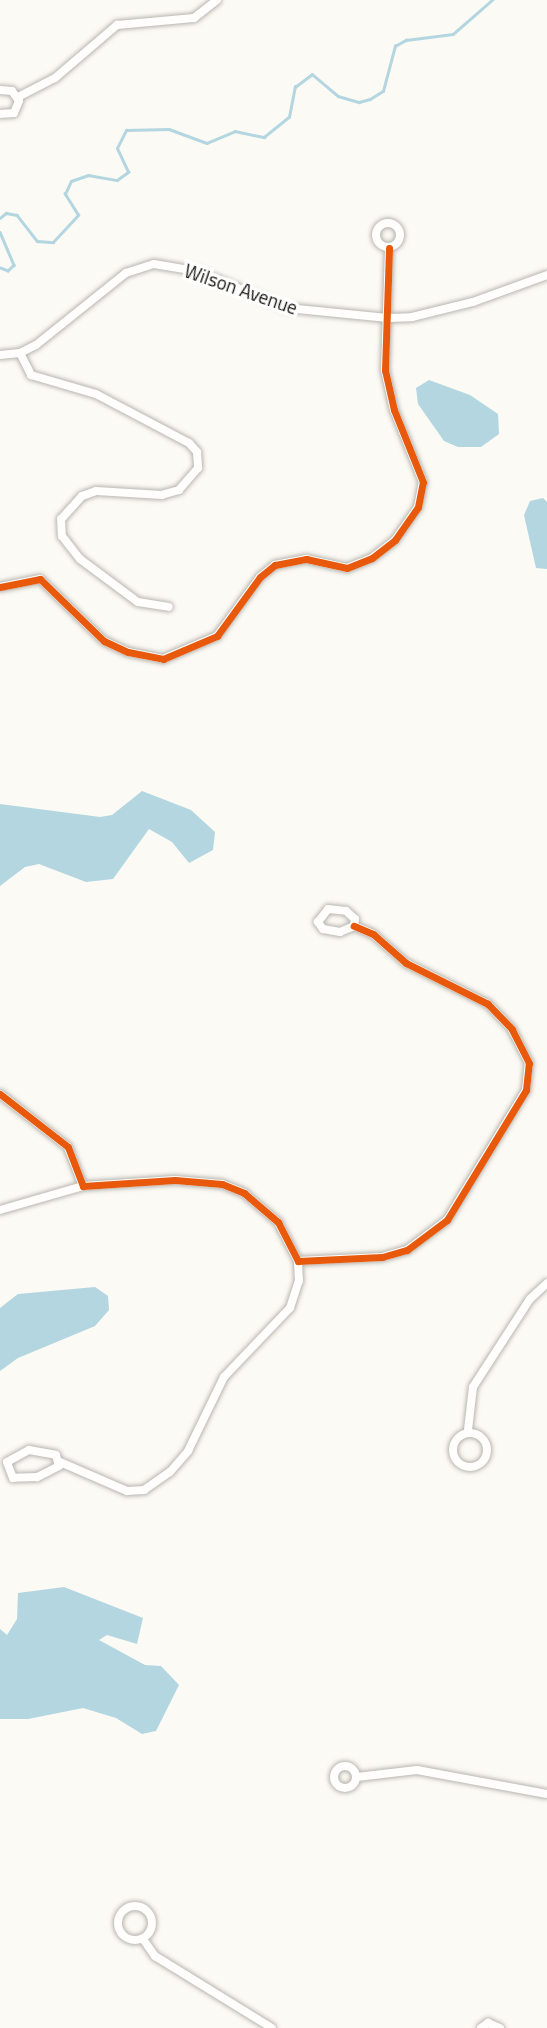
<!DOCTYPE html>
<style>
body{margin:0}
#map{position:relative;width:547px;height:2028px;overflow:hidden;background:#fcfaf4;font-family:"Titillium Web",sans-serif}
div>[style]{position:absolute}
.water>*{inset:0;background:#b3d6e0}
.stream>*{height:2.5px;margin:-1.25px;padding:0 1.25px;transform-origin:1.25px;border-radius:1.25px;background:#b3d6e0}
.roads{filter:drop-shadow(0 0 2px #b8b6b1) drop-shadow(0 0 2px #b8b6b1)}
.street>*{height:8px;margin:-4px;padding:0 4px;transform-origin:4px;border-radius:4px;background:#fffefd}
.street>.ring{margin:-4px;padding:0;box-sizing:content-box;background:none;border:8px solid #fffefd;border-radius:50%}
.cycleway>*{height:7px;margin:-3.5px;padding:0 3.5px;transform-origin:3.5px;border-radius:3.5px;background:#e8590c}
span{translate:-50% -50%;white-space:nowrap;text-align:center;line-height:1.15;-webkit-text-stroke:7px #fff;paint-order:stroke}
.street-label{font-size:19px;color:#161411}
</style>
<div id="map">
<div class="water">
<i style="clip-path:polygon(429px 380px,470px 395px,498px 414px,499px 434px,481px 447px,458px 447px,444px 441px,418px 404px,416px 388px)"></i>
<i style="clip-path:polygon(543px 498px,547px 502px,547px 569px,536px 568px,524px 515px,530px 501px)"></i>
<i style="clip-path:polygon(142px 791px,191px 810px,215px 832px,213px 850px,189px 863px,172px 842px,149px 829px,113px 879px,86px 882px,39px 864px,25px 867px,0 886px,0 804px,100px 817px,112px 815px)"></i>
<i style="clip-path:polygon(95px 1287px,108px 1296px,109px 1310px,95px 1326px,18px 1358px,0 1371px,0 1308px,18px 1294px)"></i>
<i style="clip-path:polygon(64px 1587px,143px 1618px,137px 1644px,107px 1635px,99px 1640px,145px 1665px,161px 1666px,179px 1685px,156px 1731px,142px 1734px,116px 1718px,83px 1708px,28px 1719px,0 1719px,0 1629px,7px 1635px,17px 1619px,18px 1593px)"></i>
</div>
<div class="stream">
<i style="left:0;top:218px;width:8px;rotate:-40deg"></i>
<i style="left:6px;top:213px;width:11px;rotate:10deg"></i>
<i style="left:17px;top:215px;width:33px;rotate:52deg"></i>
<i style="left:37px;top:241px;width:16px;rotate:4deg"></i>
<i style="left:53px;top:242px;width:37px;rotate:-47deg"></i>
<i style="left:78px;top:215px;width:25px;rotate:-122deg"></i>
<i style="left:65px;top:194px;width:14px;rotate:-65deg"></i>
<i style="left:71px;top:181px;width:18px;rotate:-19deg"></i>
<i style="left:88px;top:175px;width:29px;rotate:10deg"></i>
<i style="left:117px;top:180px;width:14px;rotate:-36deg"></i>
<i style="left:128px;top:172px;width:26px;rotate:-115deg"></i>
<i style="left:117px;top:148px;width:20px;rotate:-63deg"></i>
<i style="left:126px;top:130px;width:43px;rotate:-1.3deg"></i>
<i style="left:169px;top:129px;width:40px;rotate:20.2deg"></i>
<i style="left:207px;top:143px;width:30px;rotate:-23deg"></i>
<i style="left:235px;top:131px;width:30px;rotate:12deg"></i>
<i style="left:264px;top:137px;width:32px;rotate:-39deg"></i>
<i style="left:289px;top:117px;width:31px;rotate:-79deg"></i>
<i style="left:295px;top:87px;width:21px;rotate:-37deg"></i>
<i style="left:312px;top:74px;width:34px;rotate:40deg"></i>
<i style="left:338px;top:96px;width:22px;rotate:16deg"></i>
<i style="left:359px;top:102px;width:11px;rotate:-15deg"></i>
<i style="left:370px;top:99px;width:15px;rotate:-32deg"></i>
<i style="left:383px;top:91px;width:47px;rotate:-75.1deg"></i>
<i style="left:395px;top:46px;width:13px;rotate:-29deg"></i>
<i style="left:406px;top:40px;width:47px;rotate:-7.3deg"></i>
<i style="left:453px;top:34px;width:52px;rotate:-41.1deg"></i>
<i style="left:0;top:232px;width:36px;rotate:67deg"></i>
<i style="left:14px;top:265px;width:8px;rotate:135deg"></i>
<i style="left:8px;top:271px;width:9px;rotate:-159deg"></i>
</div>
<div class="roads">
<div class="street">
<i style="left:0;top:90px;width:12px;rotate:5deg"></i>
<i style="left:12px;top:91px;width:12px;rotate:55deg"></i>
<i style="left:19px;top:101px;width:13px;rotate:113deg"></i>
<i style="left:14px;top:113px;width:14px;rotate:176deg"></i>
<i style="left:18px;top:97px;width:42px;rotate:-27.2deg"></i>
<i style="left:55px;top:78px;width:82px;rotate:-40.5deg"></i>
<i style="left:117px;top:25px;width:77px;rotate:-5.2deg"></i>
<i style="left:194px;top:18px;width:29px;rotate:-38deg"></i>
<i class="ring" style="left:376px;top:223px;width:16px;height:16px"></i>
<i style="left:20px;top:353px;width:25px;rotate:63deg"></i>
<i style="left:31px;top:375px;width:68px;rotate:16.3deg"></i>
<i style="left:96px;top:394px;width:105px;rotate:27.8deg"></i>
<i style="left:189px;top:443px;width:12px;rotate:48deg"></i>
<i style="left:197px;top:452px;width:16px;rotate:86deg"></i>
<i style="left:198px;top:468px;width:29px;rotate:131deg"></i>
<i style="left:179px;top:490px;width:18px;rotate:164deg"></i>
<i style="left:162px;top:495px;width:66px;rotate:-176.5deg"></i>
<i style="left:96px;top:491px;width:15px;rotate:160deg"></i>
<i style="left:82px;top:496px;width:31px;rotate:132deg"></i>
<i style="left:61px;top:519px;width:17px;rotate:87deg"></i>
<i style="left:62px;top:536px;width:29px;rotate:52deg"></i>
<i style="left:80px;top:559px;width:72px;rotate:36.6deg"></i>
<i style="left:138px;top:602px;width:31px;rotate:9deg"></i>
<i style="left:0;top:355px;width:20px;rotate:-6deg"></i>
<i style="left:20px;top:353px;width:18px;rotate:-27deg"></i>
<i style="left:36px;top:345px;width:115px;rotate:-38.7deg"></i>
<i style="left:126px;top:273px;width:29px;rotate:-18deg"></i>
<i style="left:154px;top:264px;width:43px;rotate:9.5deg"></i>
<i style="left:196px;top:271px;width:98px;rotate:22.1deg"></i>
<i style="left:287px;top:308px;width:101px;rotate:5.7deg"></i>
<i style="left:388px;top:318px;width:24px;rotate:-2deg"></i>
<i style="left:412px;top:317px;width:63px;rotate:-13.8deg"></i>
<i style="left:473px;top:302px;width:79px;rotate:-20deg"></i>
<i style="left:0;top:587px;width:41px;rotate:-11.3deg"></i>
<i style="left:40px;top:579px;width:89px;rotate:44.1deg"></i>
<i style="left:104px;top:641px;width:26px;rotate:25deg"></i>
<i style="left:128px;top:652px;width:36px;rotate:11deg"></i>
<i style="left:163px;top:659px;width:59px;rotate:-23.1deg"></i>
<i style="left:217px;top:636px;width:73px;rotate:-53.9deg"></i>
<i style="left:260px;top:577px;width:19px;rotate:-39deg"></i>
<i style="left:275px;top:565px;width:32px;rotate:-11deg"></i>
<i style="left:306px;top:559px;width:42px;rotate:12.4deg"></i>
<i style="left:347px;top:568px;width:27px;rotate:-22deg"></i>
<i style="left:372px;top:558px;width:29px;rotate:-38deg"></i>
<i style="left:395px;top:540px;width:40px;rotate:-55.1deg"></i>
<i style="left:418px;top:507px;width:25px;rotate:-79deg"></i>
<i style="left:423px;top:482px;width:78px;rotate:-111.9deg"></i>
<i style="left:394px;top:410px;width:41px;rotate:-102.7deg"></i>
<i style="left:385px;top:370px;width:122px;rotate:-88.1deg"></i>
<i style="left:328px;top:909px;width:18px;rotate:6deg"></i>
<i style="left:346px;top:911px;width:12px;rotate:42deg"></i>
<i style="left:355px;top:919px;width:7px;rotate:98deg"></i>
<i style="left:354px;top:926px;width:15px;rotate:157deg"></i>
<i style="left:340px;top:932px;width:17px;rotate:-170deg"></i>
<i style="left:323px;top:929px;width:9px;rotate:-126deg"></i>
<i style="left:318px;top:922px;width:16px;rotate:-52deg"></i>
<i style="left:0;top:1094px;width:86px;rotate:37.9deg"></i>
<i style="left:68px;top:1147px;width:42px;rotate:69deg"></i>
<i style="left:83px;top:1186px;width:92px;rotate:-3.7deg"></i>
<i style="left:175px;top:1180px;width:47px;rotate:4.9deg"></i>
<i style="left:222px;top:1184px;width:24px;rotate:22deg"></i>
<i style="left:244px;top:1193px;width:45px;rotate:40.5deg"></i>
<i style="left:278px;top:1222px;width:44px;rotate:62.9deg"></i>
<i style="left:298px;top:1261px;width:84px;rotate:-2.7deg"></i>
<i style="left:382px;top:1257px;width:26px;rotate:-16deg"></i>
<i style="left:407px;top:1250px;width:50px;rotate:-36.9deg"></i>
<i style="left:447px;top:1220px;width:152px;rotate:-58.7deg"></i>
<i style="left:526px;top:1090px;width:27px;rotate:-84deg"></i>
<i style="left:529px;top:1063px;width:38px;rotate:-117deg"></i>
<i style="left:512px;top:1029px;width:35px;rotate:-134deg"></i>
<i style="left:488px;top:1004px;width:92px;rotate:-153.4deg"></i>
<i style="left:406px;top:963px;width:44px;rotate:-138.7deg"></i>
<i style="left:373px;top:934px;width:21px;rotate:-157deg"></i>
<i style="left:0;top:1210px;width:86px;rotate:-16.1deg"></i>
<i style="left:468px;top:1430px;width:43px;rotate:-83.4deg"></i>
<i style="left:473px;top:1387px;width:105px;rotate:-57.1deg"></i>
<i style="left:530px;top:1299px;width:23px;rotate:-43deg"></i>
<i class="ring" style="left:453px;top:1433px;width:26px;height:26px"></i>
<i style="left:29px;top:1450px;width:27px;rotate:10deg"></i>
<i style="left:56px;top:1455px;width:11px;rotate:75deg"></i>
<i style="left:59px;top:1466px;width:25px;rotate:153deg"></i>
<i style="left:37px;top:1477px;width:24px;rotate:178deg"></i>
<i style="left:13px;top:1478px;width:17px;rotate:-111deg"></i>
<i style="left:7px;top:1462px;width:25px;rotate:-29deg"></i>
<i style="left:60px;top:1462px;width:73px;rotate:23.4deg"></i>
<i style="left:127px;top:1491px;width:17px;rotate:-3deg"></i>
<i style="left:144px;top:1490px;width:32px;rotate:-35deg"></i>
<i style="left:170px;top:1472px;width:28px;rotate:-49deg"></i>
<i style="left:188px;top:1451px;width:82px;rotate:-64.1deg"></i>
<i style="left:224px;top:1377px;width:95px;rotate:-46.3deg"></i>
<i style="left:290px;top:1308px;width:28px;rotate:-72deg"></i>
<i style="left:299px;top:1281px;width:20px;rotate:-93deg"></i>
<i class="ring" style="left:334px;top:1766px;width:14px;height:14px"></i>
<i style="left:357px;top:1777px;width:60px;rotate:-6.7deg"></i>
<i style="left:417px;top:1770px;width:132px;rotate:10.5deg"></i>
<i class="ring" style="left:118px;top:1906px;width:26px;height:26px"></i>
<i style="left:143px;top:1939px;width:21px;rotate:55deg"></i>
<i style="left:155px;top:1956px;width:137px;rotate:31.6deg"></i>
<i style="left:481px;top:2028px;width:9px;rotate:-36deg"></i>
<i style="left:488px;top:2023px;width:13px;rotate:23deg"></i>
</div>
</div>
<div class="cycleway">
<i style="left:0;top:587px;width:41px;rotate:-11.3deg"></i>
<i style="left:40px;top:579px;width:89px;rotate:44.1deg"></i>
<i style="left:104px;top:641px;width:26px;rotate:25deg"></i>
<i style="left:128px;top:652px;width:36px;rotate:11deg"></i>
<i style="left:163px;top:659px;width:59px;rotate:-23.1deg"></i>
<i style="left:217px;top:636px;width:73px;rotate:-53.9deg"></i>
<i style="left:260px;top:577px;width:19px;rotate:-39deg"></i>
<i style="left:275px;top:565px;width:32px;rotate:-11deg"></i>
<i style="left:306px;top:559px;width:42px;rotate:12.4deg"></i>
<i style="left:347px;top:568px;width:27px;rotate:-22deg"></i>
<i style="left:372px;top:558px;width:29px;rotate:-38deg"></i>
<i style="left:395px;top:540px;width:40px;rotate:-55.1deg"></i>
<i style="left:418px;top:507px;width:25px;rotate:-79deg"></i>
<i style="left:423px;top:482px;width:78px;rotate:-111.9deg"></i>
<i style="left:394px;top:410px;width:41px;rotate:-102.7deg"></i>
<i style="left:385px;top:370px;width:122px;rotate:-88.1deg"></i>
<i style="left:0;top:1094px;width:86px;rotate:37.9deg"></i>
<i style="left:68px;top:1147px;width:42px;rotate:69deg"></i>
<i style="left:83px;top:1186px;width:92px;rotate:-3.7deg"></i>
<i style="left:175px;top:1180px;width:47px;rotate:4.9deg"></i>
<i style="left:222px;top:1184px;width:24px;rotate:22deg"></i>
<i style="left:244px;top:1193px;width:45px;rotate:40.5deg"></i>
<i style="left:278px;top:1222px;width:44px;rotate:62.9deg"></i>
<i style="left:298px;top:1261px;width:84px;rotate:-2.7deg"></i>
<i style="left:382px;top:1257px;width:26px;rotate:-16deg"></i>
<i style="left:407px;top:1250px;width:50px;rotate:-36.9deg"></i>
<i style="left:447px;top:1220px;width:152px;rotate:-58.7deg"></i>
<i style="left:526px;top:1090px;width:27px;rotate:-84deg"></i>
<i style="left:529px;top:1063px;width:38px;rotate:-117deg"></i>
<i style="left:512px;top:1029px;width:35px;rotate:-134deg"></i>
<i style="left:488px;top:1004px;width:92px;rotate:-153.4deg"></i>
<i style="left:406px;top:963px;width:44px;rotate:-138.7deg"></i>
<i style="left:373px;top:934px;width:21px;rotate:-157deg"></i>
</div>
<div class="street-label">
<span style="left:241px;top:289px;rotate:19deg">Wilson Avenue</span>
</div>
</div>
